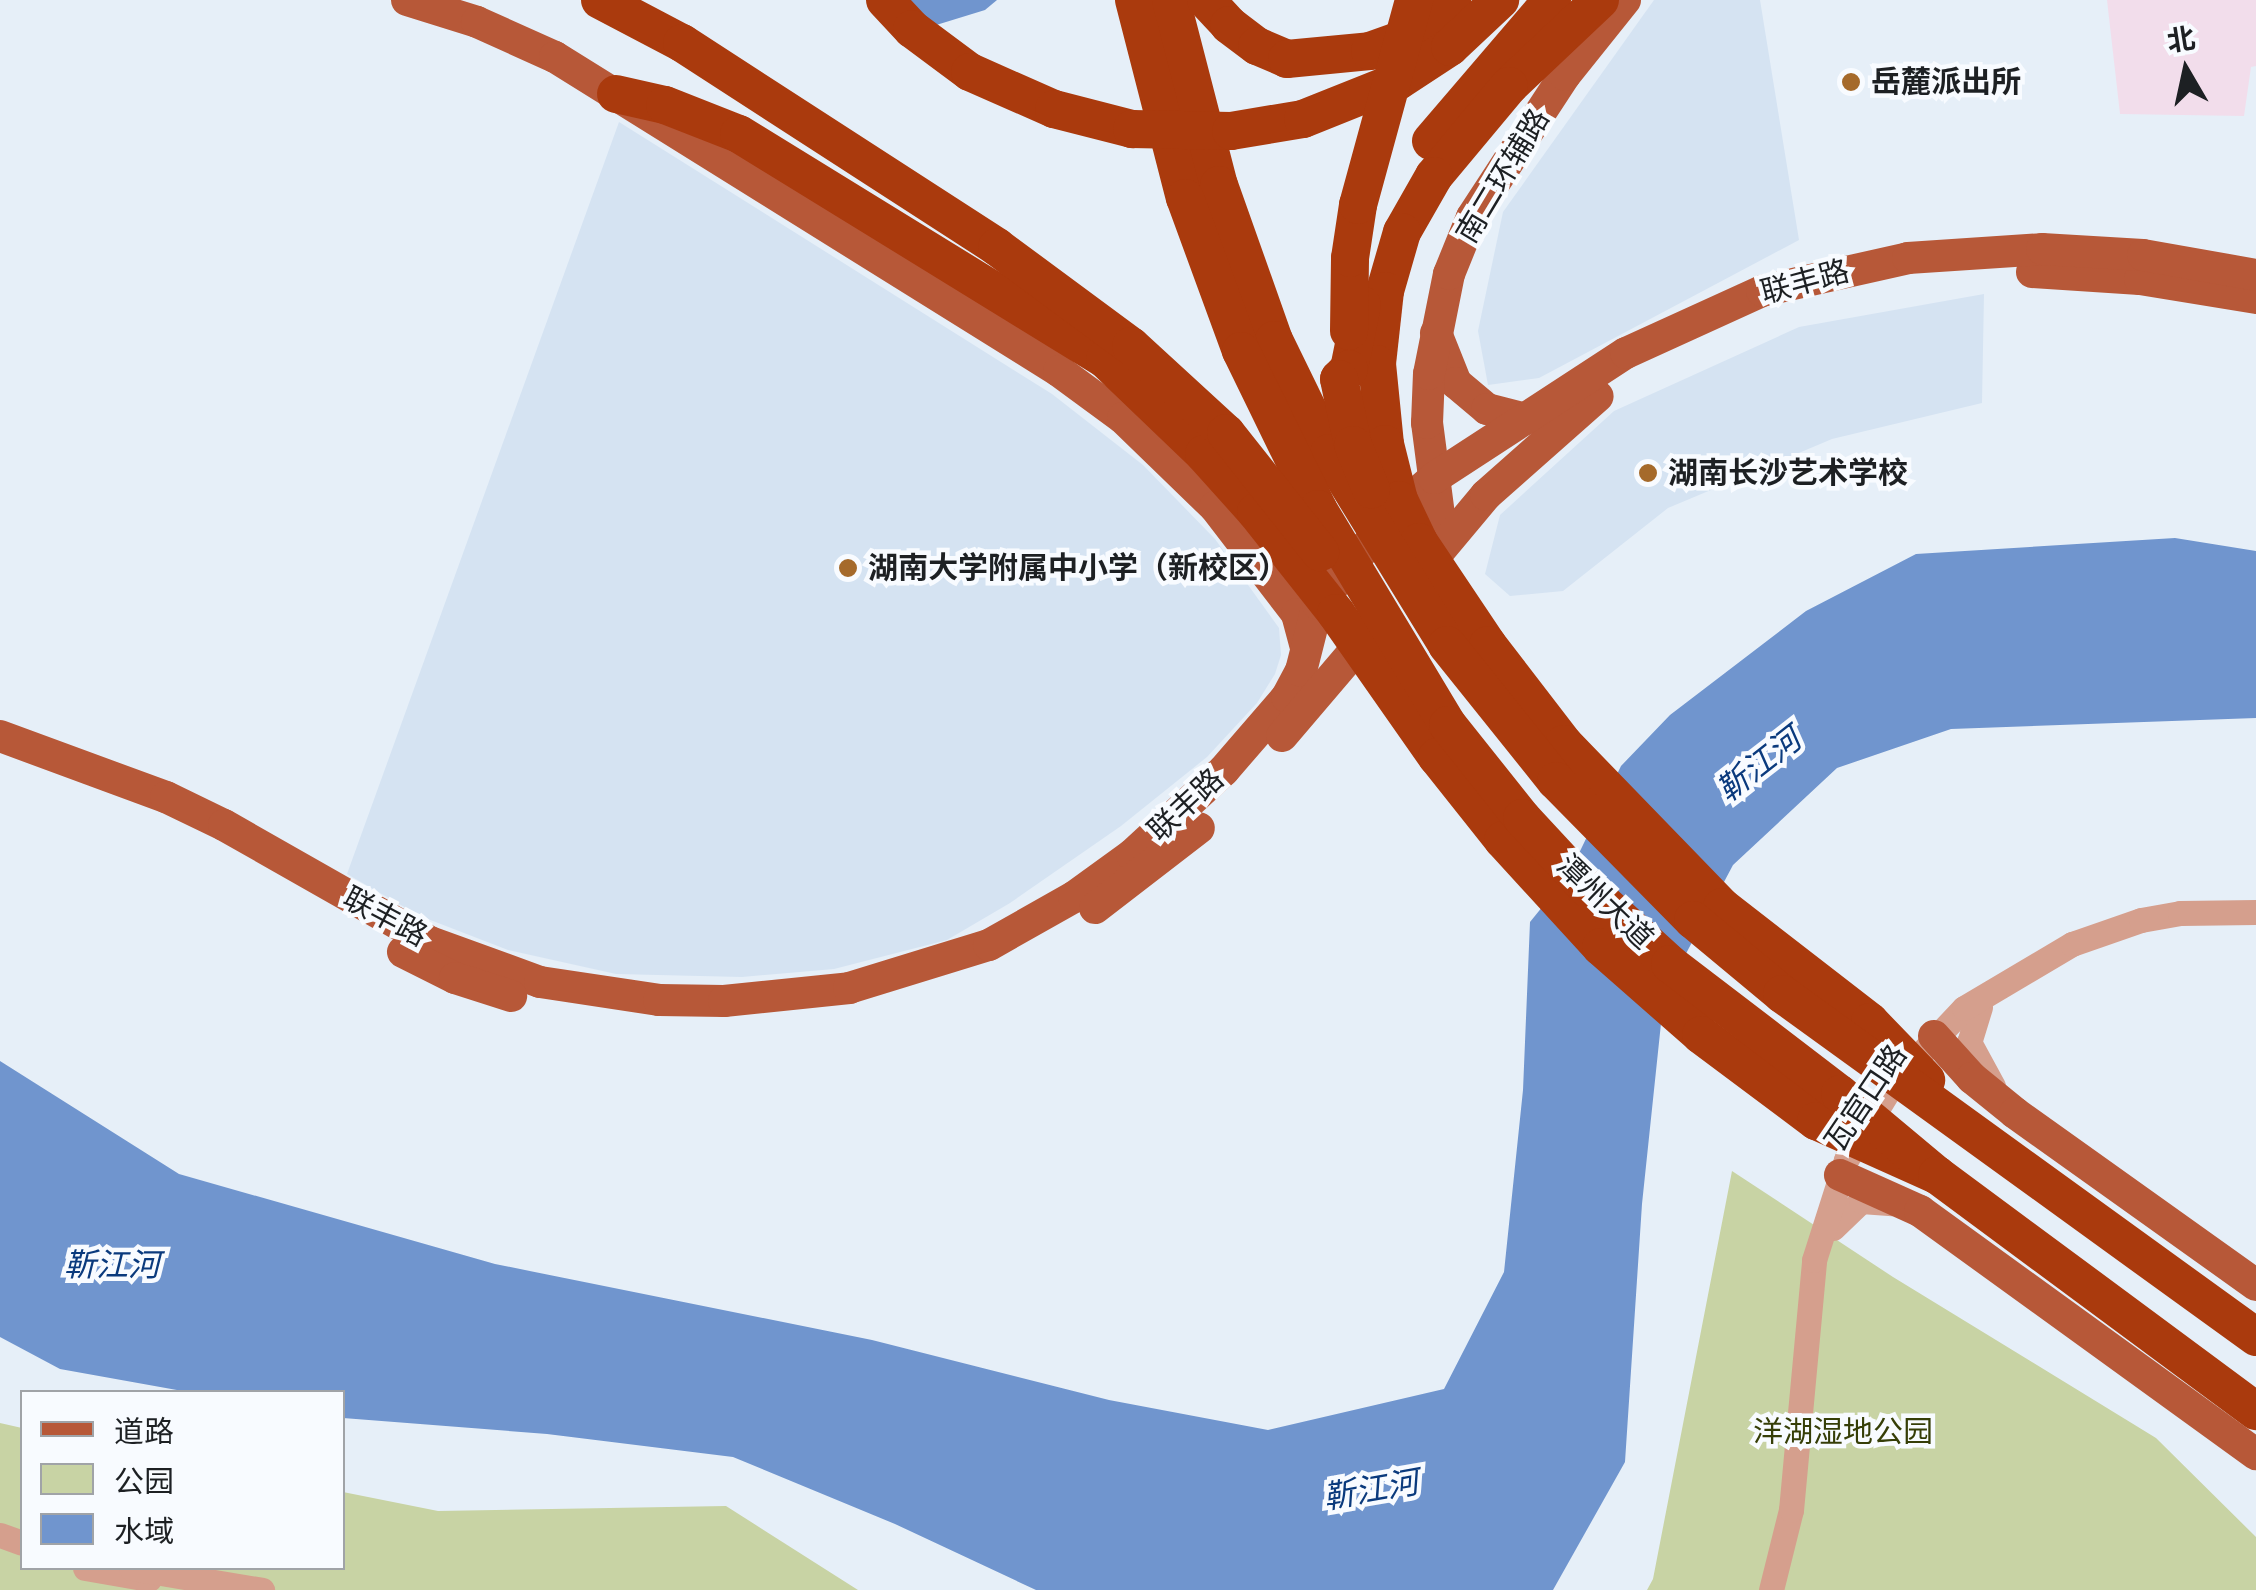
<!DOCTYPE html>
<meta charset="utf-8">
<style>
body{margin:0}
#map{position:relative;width:2256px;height:1590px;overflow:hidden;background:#e6eff8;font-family:"DejaVu Sans","Noto Sans SC",sans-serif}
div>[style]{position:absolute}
.built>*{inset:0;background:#d5e3f2}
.industrial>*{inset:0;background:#f2ddeb}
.green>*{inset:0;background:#c8d3a4}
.water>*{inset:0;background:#7095ce}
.minor>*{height:25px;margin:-12.5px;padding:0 12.5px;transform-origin:12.5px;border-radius:12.5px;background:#d59f8d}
.major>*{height:32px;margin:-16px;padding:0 16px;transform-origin:16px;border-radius:16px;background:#b75838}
.highway>*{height:38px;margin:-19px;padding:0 19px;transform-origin:19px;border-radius:19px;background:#aa3a0d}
.highway-bridge>*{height:38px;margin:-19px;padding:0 19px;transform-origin:19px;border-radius:19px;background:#aa3a0d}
.dots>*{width:28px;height:28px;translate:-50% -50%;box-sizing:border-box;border:5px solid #f8fbff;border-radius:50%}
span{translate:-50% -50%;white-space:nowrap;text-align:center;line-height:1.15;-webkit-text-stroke:9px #f8fbff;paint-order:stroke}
.poi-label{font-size:30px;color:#1d2023;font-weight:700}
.left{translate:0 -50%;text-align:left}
.street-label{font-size:30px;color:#1d2023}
.park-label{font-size:30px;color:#363e07}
.water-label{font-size:32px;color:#0a3a7d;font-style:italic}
.legend{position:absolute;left:20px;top:1390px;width:325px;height:180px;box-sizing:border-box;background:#f8fbff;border:2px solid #a0a3a7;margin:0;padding:12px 18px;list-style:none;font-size:30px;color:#1d2023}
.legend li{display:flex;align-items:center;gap:20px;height:50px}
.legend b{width:50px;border:2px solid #a0a3a7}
.north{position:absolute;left:2136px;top:20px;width:100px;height:100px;-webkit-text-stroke:8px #f8fbff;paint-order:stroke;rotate:351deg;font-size:28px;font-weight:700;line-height:40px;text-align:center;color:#1d2023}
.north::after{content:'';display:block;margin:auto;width:35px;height:45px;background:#1d2023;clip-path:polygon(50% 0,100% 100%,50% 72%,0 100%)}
</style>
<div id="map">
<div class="built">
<i style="clip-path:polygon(1654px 0,1760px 0,1799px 240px,1539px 378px,1488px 385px,1478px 331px,1503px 212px)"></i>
<i style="clip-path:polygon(619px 122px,1052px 394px,1143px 465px,1215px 539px,1279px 628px,1281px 655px,1275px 674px,1257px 703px,1207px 757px,1121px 826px,1010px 903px,947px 940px,834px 969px,742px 977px,616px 974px,508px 950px,420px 916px,347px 874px)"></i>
<i style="clip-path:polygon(1984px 294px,1982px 403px,1832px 439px,1668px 508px,1563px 591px,1510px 596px,1485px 574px,1500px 515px,1614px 411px,1799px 327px)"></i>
</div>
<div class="industrial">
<i style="clip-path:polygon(2107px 0,2256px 0,2256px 66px,2251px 67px,2244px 116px,2120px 114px)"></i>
</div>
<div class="green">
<i style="clip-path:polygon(1732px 1171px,1893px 1277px,2156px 1438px,2256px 1537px,2256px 1590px,1647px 1590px,1653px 1579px)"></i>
<i style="clip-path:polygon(0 1423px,22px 1428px,22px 1568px,342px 1568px,343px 1492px,438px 1511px,726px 1506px,858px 1590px,0 1590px)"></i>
</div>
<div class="water">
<i style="clip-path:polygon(889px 0,997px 0,985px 10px,933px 26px)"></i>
<i style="clip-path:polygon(2175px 538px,2256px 551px,2256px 718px,1951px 729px,1837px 768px,1733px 865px,1664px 995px,1642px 1204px,1625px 1462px,1553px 1590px,1036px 1590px,895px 1524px,733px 1457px,547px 1434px,343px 1418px,342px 1392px,188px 1392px,60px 1369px,0 1337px,0 1061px,179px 1174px,495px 1264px,872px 1340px,1109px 1400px,1268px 1430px,1444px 1389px,1504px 1272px,1523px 1090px,1530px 922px,1569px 874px,1621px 766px,1670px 715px,1806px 611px,1916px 554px)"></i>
</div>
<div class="minor">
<i style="left:1980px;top:1007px;width:37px;rotate:107deg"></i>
<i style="left:1969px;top:1042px;width:50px;rotate:61.4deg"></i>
<i style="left:1833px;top:1228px;width:39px;rotate:-44deg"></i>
<i style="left:1861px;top:1201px;width:31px;rotate:4deg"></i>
<i style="left:0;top:1535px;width:23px;rotate:20deg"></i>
<i style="left:85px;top:1568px;width:65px;rotate:9.8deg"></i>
<i style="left:131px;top:1568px;width:133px;rotate:9.5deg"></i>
<i style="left:1771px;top:1590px;width:82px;rotate:-76deg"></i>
<i style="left:1791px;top:1510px;width:251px;rotate:-84.7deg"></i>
<i style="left:1814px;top:1260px;width:105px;rotate:-72.3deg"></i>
<i style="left:1846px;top:1160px;width:90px;rotate:-58.6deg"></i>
<i style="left:1893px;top:1083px;width:103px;rotate:-46.6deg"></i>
<i style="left:1964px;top:1008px;width:126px;rotate:-30.7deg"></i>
<i style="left:2072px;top:944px;width:73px;rotate:-19.2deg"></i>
<i style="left:2141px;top:920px;width:40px;rotate:-10deg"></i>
<i style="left:2180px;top:913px;width:76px;rotate:-0.8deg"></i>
</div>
<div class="major">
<i style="left:407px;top:0;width:73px;rotate:17.4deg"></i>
<i style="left:477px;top:22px;width:85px;rotate:24.2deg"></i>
<i style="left:555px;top:57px;width:594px;rotate:31.92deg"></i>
<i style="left:1059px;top:371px;width:79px;rotate:36.3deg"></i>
<i style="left:1123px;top:418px;width:128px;rotate:44.1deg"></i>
<i style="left:1215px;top:507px;width:135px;rotate:52.5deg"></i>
<i style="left:1297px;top:614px;width:35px;rotate:75deg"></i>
<i style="left:2032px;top:272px;width:108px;rotate:3.7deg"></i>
<i style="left:2140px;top:279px;width:118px;rotate:9.3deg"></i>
<i style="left:1436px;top:333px;width:54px;rotate:68.2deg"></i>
<i style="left:1456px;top:383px;width:40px;rotate:40deg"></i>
<i style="left:1487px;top:409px;width:40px;rotate:14.4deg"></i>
<i style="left:1438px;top:553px;width:38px;rotate:-88deg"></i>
<i style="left:1439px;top:515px;width:93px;rotate:-97.4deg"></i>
<i style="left:1427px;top:423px;width:49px;rotate:-87.7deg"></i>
<i style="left:1429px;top:374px;width:102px;rotate:-78.7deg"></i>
<i style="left:1449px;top:274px;width:61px;rotate:-68deg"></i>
<i style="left:1472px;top:217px;width:170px;rotate:-56.8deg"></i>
<i style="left:1565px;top:75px;width:96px;rotate:-51.3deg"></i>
<i style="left:1415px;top:580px;width:111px;rotate:-50.1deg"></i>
<i style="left:1486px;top:495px;width:149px;rotate:-41.5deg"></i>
<i style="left:0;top:736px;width:177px;rotate:20.2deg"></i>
<i style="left:166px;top:797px;width:64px;rotate:25.8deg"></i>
<i style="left:224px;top:825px;width:237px;rotate:29.6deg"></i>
<i style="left:430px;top:942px;width:117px;rotate:20deg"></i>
<i style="left:540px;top:982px;width:120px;rotate:8.6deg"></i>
<i style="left:659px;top:1000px;width:65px;rotate:0.9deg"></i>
<i style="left:724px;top:1001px;width:126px;rotate:-5.9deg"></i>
<i style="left:849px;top:988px;width:146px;rotate:-17.1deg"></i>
<i style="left:989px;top:945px;width:98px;rotate:-29.5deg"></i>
<i style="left:1074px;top:897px;width:72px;rotate:-35.9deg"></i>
<i style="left:1132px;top:855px;width:125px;rotate:-42.7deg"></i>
<i style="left:1224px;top:770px;width:96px;rotate:-49.2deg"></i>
<i style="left:1287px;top:697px;width:30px;rotate:-62deg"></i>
<i style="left:1301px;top:671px;width:69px;rotate:-75.8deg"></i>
<i style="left:1318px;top:604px;width:120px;rotate:-50.1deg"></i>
<i style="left:1395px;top:512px;width:52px;rotate:-41.1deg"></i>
<i style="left:1434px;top:478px;width:229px;rotate:-33.1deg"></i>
<i style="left:1626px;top:353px;width:149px;rotate:-24.5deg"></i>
<i style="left:1762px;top:291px;width:150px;rotate:-12.7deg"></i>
<i style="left:1908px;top:258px;width:134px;rotate:-3.8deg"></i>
<i style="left:2042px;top:249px;width:101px;rotate:3.4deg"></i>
<i style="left:2143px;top:255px;width:115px;rotate:10deg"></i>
<i style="left:1282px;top:736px;width:140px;rotate:-49.6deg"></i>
<i style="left:1095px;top:908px;width:131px;rotate:-37.6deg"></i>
<i style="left:403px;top:952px;width:58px;rotate:26.6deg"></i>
<i style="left:455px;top:978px;width:59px;rotate:17.8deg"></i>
<i style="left:1934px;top:1036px;width:57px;rotate:47.9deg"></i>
<i style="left:1972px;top:1078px;width:55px;rotate:39.1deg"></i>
<i style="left:2015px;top:1113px;width:296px;rotate:35.5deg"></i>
<i style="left:1840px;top:1175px;width:88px;rotate:24.2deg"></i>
<i style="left:1920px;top:1211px;width:415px;rotate:35.9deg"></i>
</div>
<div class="highway">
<i style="left:600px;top:0;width:93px;rotate:27.7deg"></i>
<i style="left:682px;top:43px;width:375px;rotate:32.9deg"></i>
<i style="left:885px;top:0;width:40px;rotate:47deg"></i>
<i style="left:1134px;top:0;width:204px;rotate:75.6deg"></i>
<i style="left:1171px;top:0;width:191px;rotate:75.5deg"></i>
<i style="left:1206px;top:0;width:34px;rotate:47deg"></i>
<i style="left:1229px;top:25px;width:35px;rotate:37deg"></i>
<i style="left:1257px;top:46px;width:33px;rotate:23deg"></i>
<i style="left:1287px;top:59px;width:83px;rotate:-5.5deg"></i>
<i style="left:1370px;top:51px;width:41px;rotate:-19.7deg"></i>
<i style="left:1409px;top:37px;width:57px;rotate:-40.7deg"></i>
<i style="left:1431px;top:141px;width:186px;rotate:-49.4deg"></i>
</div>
<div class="highway-bridge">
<i style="left:1600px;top:0;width:125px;rotate:136.6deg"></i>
<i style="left:1509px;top:86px;width:117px;rotate:129.8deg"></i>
<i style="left:1434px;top:176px;width:64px;rotate:119.7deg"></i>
<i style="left:1402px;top:232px;width:61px;rotate:106.1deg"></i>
<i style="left:1385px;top:291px;width:73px;rotate:96.3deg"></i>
<i style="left:1377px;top:364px;width:80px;rotate:84.3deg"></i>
<i style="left:1385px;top:444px;width:58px;rotate:76deg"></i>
<i style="left:1399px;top:500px;width:47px;rotate:64.5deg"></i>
<i style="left:1419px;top:542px;width:124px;rotate:56.2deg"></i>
<i style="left:1488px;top:645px;width:125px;rotate:52.5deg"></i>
<i style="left:1564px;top:744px;width:227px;rotate:45.9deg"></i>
<i style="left:1722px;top:907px;width:187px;rotate:37.8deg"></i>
<i style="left:1870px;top:1022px;width:81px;rotate:46deg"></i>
<i style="left:912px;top:29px;width:72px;rotate:36.6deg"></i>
<i style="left:970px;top:72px;width:92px;rotate:23.8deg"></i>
<i style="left:1054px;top:109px;width:81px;rotate:14.4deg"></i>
<i style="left:1132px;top:129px;width:99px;rotate:1.2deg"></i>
<i style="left:1231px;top:131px;width:73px;rotate:-9.5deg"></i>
<i style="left:1303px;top:119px;width:102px;rotate:-21.8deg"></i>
<i style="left:1398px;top:81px;width:62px;rotate:-33.2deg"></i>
<i style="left:1450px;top:47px;width:69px;rotate:-43.2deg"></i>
<i style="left:616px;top:94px;width:50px;rotate:12.7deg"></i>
<i style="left:665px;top:105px;width:79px;rotate:21.4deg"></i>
<i style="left:739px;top:134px;width:430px;rotate:31.6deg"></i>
<i style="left:1105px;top:359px;width:137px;rotate:43.8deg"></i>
<i style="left:1204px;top:454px;width:78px;rotate:48.1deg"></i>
<i style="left:1256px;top:512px;width:129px;rotate:51.6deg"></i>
<i style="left:1336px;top:613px;width:176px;rotate:55deg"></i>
<i style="left:1437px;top:757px;width:106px;rotate:51.5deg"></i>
<i style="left:1503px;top:840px;width:145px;rotate:47.5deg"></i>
<i style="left:1601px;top:947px;width:133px;rotate:41.3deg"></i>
<i style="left:1701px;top:1035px;width:144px;rotate:36.8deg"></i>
<i style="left:1816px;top:1121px;width:133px;rotate:24.1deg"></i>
<i style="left:1219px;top:185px;width:164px;rotate:70.5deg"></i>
<i style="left:1274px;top:340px;width:126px;rotate:64deg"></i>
<i style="left:1329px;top:453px;width:225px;rotate:58.4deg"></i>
<i style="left:1447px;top:645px;width:174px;rotate:51.3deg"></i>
<i style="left:1556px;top:781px;width:195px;rotate:45.4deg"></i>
<i style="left:1693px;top:920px;width:116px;rotate:39.7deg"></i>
<i style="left:1782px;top:994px;width:585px;rotate:35.89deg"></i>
<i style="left:1185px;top:198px;width:163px;rotate:69.9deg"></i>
<i style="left:1241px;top:351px;width:176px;rotate:64deg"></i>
<i style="left:1318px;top:509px;width:252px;rotate:59deg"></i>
<i style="left:1448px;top:725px;width:119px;rotate:51.5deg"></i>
<i style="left:1522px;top:818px;width:96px;rotate:47.1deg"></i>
<i style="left:1587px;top:888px;width:113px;rotate:42.5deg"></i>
<i style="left:1670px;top:964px;width:214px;rotate:37.4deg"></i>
<i style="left:1840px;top:1094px;width:126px;rotate:39.9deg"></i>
<i style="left:1937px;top:1175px;width:397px;rotate:36.5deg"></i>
<i style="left:997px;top:247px;width:167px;rotate:36.5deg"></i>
<i style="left:1131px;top:346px;width:129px;rotate:42.5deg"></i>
<i style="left:1226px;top:433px;width:152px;rotate:51.7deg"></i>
<i style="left:1362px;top:305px;width:65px;rotate:101.5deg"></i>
<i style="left:1349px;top:369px;width:14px;rotate:135deg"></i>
<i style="left:1339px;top:379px;width:67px;rotate:78deg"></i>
<i style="left:1353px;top:445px;width:48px;rotate:67.8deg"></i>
<i style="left:1349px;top:331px;width:73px;rotate:-89.2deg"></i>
<i style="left:1350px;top:258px;width:54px;rotate:-81.4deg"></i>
<i style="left:1358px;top:205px;width:213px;rotate:-74.7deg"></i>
</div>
<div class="dots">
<i style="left:1851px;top:82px;background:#a56a2b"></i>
<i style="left:1648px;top:473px;background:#a56a2b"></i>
<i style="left:848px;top:568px;background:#a56a2b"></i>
</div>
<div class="poi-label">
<span class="left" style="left:1871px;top:82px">岳麓派出所</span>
<span class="left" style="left:1668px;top:473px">湖南长沙艺术学校</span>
<span class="left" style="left:868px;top:568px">湖南大学附属中小学（新校区）</span>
</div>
<div class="street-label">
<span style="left:1503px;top:176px;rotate:-59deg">南二环辅路</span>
<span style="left:1805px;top:282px;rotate:-15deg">联丰路</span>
<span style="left:1186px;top:805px;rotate:-43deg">联丰路</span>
<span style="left:1605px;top:902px;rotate:44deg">潭州大道</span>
<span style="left:385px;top:917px;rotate:28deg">联丰路</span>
<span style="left:1866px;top:1098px;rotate:-56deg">瓦官口路</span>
</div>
<div class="park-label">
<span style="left:1843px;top:1432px">洋湖湿地公园</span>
</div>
<div class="water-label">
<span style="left:1759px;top:765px;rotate:-38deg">靳江河</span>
<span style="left:112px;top:1265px">靳江河</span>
<span style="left:1371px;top:1490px;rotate:-10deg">靳江河</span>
</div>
<ul class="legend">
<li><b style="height:12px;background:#b75838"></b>道路</li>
<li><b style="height:28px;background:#c8d3a4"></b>公园</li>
<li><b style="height:28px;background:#7095ce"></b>水域</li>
</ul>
<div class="north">北</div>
</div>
